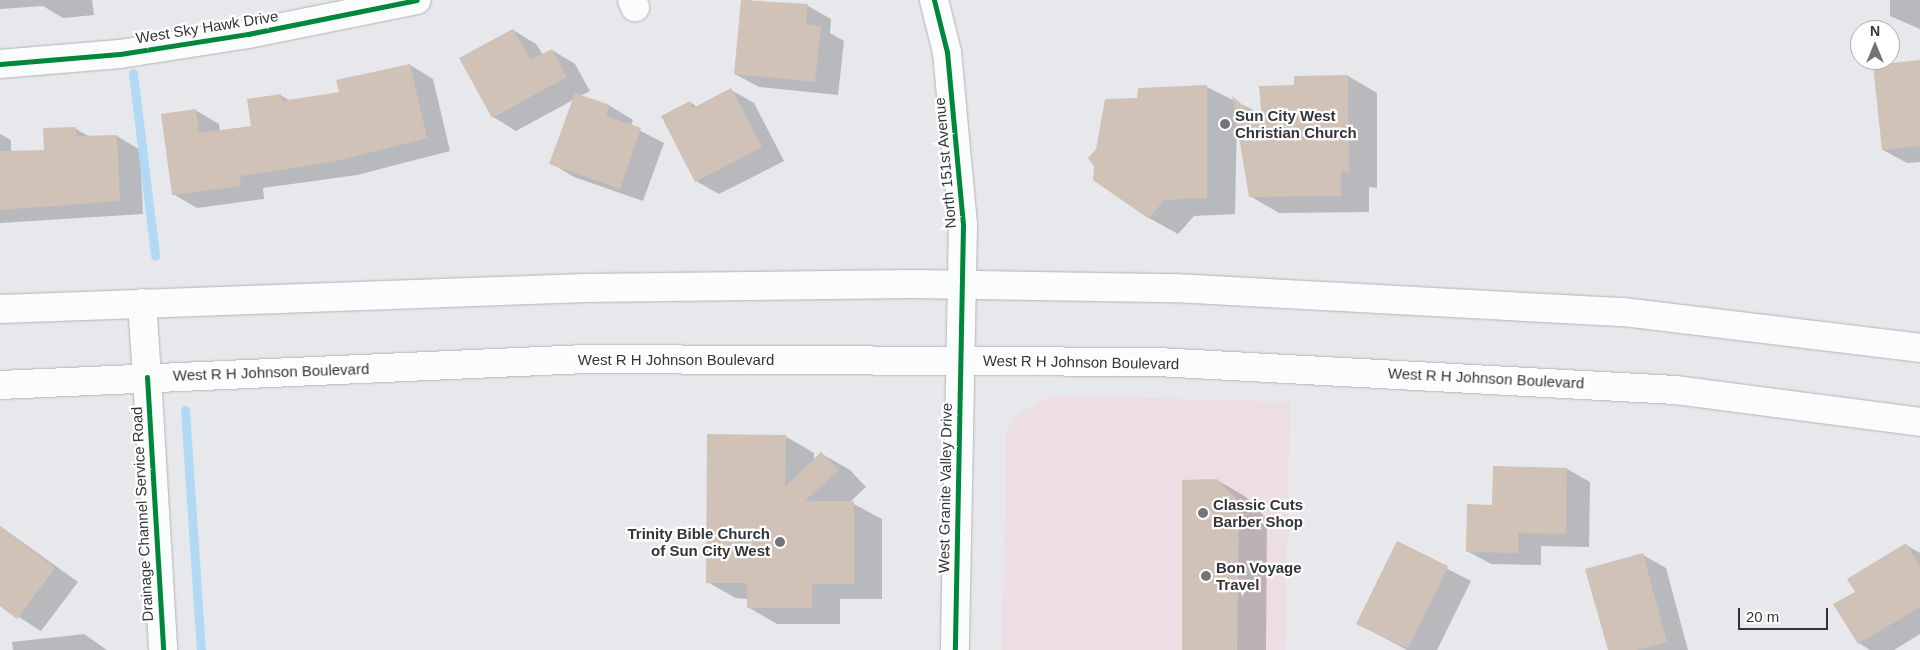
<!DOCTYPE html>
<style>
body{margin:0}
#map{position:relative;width:1920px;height:650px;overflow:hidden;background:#e7e8ec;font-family:Helvetica,sans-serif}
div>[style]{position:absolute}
.commercial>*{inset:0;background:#ecdee3}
.shadow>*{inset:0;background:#0003}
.stream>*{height:9px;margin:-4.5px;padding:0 4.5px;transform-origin:4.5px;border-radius:4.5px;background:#b2d9f4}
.building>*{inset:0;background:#d0c2b6}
.roads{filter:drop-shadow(0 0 1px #b3b4b7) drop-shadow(0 0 1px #b3b4b7)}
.minor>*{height:28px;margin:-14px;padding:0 14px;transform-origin:14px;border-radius:14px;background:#fbfcfc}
.major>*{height:28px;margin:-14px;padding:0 14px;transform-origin:14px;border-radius:14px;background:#fbfcfc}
.cycleway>*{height:5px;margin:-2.5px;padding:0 2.5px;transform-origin:2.5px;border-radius:2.5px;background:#00873e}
.dots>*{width:14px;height:14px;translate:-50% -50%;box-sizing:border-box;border:2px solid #fff;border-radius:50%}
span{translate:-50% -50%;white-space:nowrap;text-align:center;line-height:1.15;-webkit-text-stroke:4.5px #fff;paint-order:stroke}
.street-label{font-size:15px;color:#343538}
.poi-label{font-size:15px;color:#343538;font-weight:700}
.left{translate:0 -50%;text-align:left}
.right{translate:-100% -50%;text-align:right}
.north{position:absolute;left:1850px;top:20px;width:50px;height:50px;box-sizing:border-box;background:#fff;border:1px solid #aeaeaf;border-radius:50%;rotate:0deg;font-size:14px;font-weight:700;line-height:20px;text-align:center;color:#343538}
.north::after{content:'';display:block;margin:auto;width:18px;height:22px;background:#737477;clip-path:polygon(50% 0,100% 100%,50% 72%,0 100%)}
.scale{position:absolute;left:1738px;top:608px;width:90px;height:22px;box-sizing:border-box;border:2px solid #343538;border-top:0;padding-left:6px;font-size:15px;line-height:18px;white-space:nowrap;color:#343538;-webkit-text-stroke:4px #fff;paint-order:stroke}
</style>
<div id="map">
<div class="commercial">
<i style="clip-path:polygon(1052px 395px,1290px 402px,1285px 650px,1002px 650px,1006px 433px,1013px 417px)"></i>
</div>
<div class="shadow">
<i style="clip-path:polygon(0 0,92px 0,94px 15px,63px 18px,43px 6px,0 9px)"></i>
<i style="clip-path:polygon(743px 0,808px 6px,831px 19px,830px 33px,844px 41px,838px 95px,759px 87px,735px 74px)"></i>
<i style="clip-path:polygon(1890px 0,1920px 0,1920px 29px,1890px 16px)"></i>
<i style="clip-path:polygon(513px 30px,536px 44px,543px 55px,552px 50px,575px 64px,590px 91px,580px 96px,610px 106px,633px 120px,631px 126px,664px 143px,643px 201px,574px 177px,551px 163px,573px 100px,516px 131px,493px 117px)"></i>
<i style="clip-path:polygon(1920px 62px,1920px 162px,1907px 163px,1883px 150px)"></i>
<i style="clip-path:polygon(410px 65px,433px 79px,450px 151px,357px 175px,263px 188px,264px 199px,197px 208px,173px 194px,195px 110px,219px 124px,220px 131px,253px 127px,280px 95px,291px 101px,340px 93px)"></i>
<i style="clip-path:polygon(1348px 76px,1377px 93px,1377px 188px,1369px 187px,1369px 212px,1279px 213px,1250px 196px,1237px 116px,1235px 214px,1194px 216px,1178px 234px,1149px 218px,1138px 99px,1207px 87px,1263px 115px,1296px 86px,1295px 77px)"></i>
<i style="clip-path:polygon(731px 90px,754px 103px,784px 161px,719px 194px,696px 181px,690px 102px,697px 107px)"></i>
<i style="clip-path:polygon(76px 129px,90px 137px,117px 136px,140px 150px,143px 214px,0 223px,0 134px,11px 140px,11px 152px,45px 151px)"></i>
<i style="clip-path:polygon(785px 436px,814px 453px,814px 461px,822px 454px,850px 470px,866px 487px,850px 502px,882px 519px,882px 599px,840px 599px,840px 624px,777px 624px,748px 607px,748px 599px,736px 598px,707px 582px)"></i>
<i style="clip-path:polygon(1567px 469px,1590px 482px,1589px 547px,1541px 546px,1541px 565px,1491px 564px,1467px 551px,1493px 506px)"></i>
<i style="clip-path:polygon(1217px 480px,1246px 497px,1267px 519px,1266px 650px,1183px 650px)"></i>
<i style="clip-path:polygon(0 526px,78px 582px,41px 631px,0 605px)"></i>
<i style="clip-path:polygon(1397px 543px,1471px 581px,1437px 650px,1407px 650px,1358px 624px)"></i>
<i style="clip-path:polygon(1906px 545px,1920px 553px,1920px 634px,1894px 650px,1870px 650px,1859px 643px,1856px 592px)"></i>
<i style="clip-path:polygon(1643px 555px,1666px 568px,1688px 650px,1609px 650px)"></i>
<i style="clip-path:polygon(84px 634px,107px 650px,13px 650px,12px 642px)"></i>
</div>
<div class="stream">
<i style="left:133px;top:73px;width:184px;rotate:83.1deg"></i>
<i style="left:185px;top:410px;width:241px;rotate:86.2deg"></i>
</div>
<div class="building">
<i style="clip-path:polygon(741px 0,808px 4px,806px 24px,821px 26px,815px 82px,734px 74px)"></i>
<i style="clip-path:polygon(513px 29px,530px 60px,552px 49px,567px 77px,492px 118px,459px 58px)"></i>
<i style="clip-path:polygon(1920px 60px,1920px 146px,1882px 150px,1873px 65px)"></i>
<i style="clip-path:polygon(410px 64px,427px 138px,333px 162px,240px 176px,241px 186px,172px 195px,161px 114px,196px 109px,199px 133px,251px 126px,247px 99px,281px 94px,282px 101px,339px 92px,336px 80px)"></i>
<i style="clip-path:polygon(1348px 75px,1349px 172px,1341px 171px,1341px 196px,1249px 197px,1232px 96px,1262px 121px,1259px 86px,1294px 85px,1294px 76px)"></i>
<i style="clip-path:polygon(1207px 85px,1207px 198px,1164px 200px,1149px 219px,1093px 180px,1094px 166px,1088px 158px,1096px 149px,1105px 99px,1137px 98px,1138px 88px)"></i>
<i style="clip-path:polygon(731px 88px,762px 147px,695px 182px,661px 116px,690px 101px,693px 108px)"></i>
<i style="clip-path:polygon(575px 93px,610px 105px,606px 116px,641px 128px,620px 189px,549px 164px)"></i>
<i style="clip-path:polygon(76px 127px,76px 136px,117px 135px,120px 201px,0 210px,0 151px,44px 150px,43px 128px)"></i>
<i style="clip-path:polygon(707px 434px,786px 435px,785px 487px,821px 452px,839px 470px,805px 501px,854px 501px,854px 584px,812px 584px,812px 608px,747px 608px,747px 583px,706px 583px)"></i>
<i style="clip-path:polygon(1493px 466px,1567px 468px,1566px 534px,1518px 533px,1518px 553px,1466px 552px,1467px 504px,1492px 505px)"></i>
<i style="clip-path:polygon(1217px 479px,1239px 501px,1237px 650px,1182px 650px,1182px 480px)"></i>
<i style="clip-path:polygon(0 526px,55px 568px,17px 619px,0 606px)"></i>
<i style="clip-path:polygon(1397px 541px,1448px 566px,1408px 649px,1356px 624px)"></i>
<i style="clip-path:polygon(1906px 543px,1920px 567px,1920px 607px,1858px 644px,1833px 604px,1855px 592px,1847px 579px)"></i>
<i style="clip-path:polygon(1643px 553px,1667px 642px,1636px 650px,1608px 650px,1585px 569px)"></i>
</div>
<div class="roads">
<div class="minor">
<i style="left:632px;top:0;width:8px;rotate:67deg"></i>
<i style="left:934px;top:0;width:54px;rotate:76deg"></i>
<i style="left:947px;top:52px;width:174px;rotate:84.7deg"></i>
<i style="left:963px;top:225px;width:425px;rotate:91.1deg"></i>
<i style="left:0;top:64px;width:120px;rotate:-4.8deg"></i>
<i style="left:120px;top:54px;width:130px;rotate:-8.9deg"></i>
<i style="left:248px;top:34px;width:172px;rotate:-11.4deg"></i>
<i style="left:147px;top:377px;width:273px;rotate:86.6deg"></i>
</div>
<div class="major">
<i style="left:142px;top:303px;width:74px;rotate:86.1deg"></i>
<i style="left:0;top:309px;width:585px;rotate:-2.06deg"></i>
<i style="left:585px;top:288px;width:327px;rotate:-0.7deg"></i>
<i style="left:912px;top:284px;width:263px;rotate:0.9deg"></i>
<i style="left:1175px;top:288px;width:450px;rotate:3.1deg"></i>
<i style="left:1624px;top:312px;width:298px;rotate:6.9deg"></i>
<i style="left:0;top:385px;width:586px;rotate:-2.54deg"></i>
<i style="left:585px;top:359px;width:572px;rotate:0.3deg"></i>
<i style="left:1157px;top:362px;width:519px;rotate:3.09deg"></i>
<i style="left:1675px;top:390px;width:247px;rotate:7.4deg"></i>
</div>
</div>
<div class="cycleway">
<i style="left:934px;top:0;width:54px;rotate:76deg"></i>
<i style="left:947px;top:52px;width:174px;rotate:84.7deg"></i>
<i style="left:963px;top:225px;width:425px;rotate:91.1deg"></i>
<i style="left:0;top:64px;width:120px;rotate:-4.8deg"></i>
<i style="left:120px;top:54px;width:130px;rotate:-8.9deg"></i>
<i style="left:248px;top:34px;width:172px;rotate:-11.4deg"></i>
<i style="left:147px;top:377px;width:273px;rotate:86.6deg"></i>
</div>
<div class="dots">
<i style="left:1225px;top:124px;background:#737477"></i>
<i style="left:1203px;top:513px;background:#737477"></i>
<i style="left:780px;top:542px;background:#737477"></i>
<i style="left:1206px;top:576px;background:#737477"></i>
</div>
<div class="street-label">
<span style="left:207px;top:27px;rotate:-9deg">West Sky Hawk Drive</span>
<span style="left:945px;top:163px;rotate:-95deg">North 151st Avenue</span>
<span style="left:676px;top:360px">West R H Johnson Boulevard</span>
<span style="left:1081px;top:362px;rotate:1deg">West R H Johnson Boulevard</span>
<span style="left:271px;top:372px;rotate:-2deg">West R H Johnson Boulevard</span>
<span style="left:1486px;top:378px;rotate:3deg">West R H Johnson Boulevard</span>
<span style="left:945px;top:488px;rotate:-89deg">West Granite Valley Drive</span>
<span style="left:142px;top:514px;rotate:-93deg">Drainage Channel Service Road</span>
</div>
<div class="poi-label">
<span class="left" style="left:1235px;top:124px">Sun City West<br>Christian Church</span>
<span class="left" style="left:1213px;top:513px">Classic Cuts<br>Barber Shop</span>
<span class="right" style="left:770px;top:542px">Trinity Bible Church<br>of Sun City West</span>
<span class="left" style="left:1216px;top:576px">Bon Voyage<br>Travel</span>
</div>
<div class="north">N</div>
<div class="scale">20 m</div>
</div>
